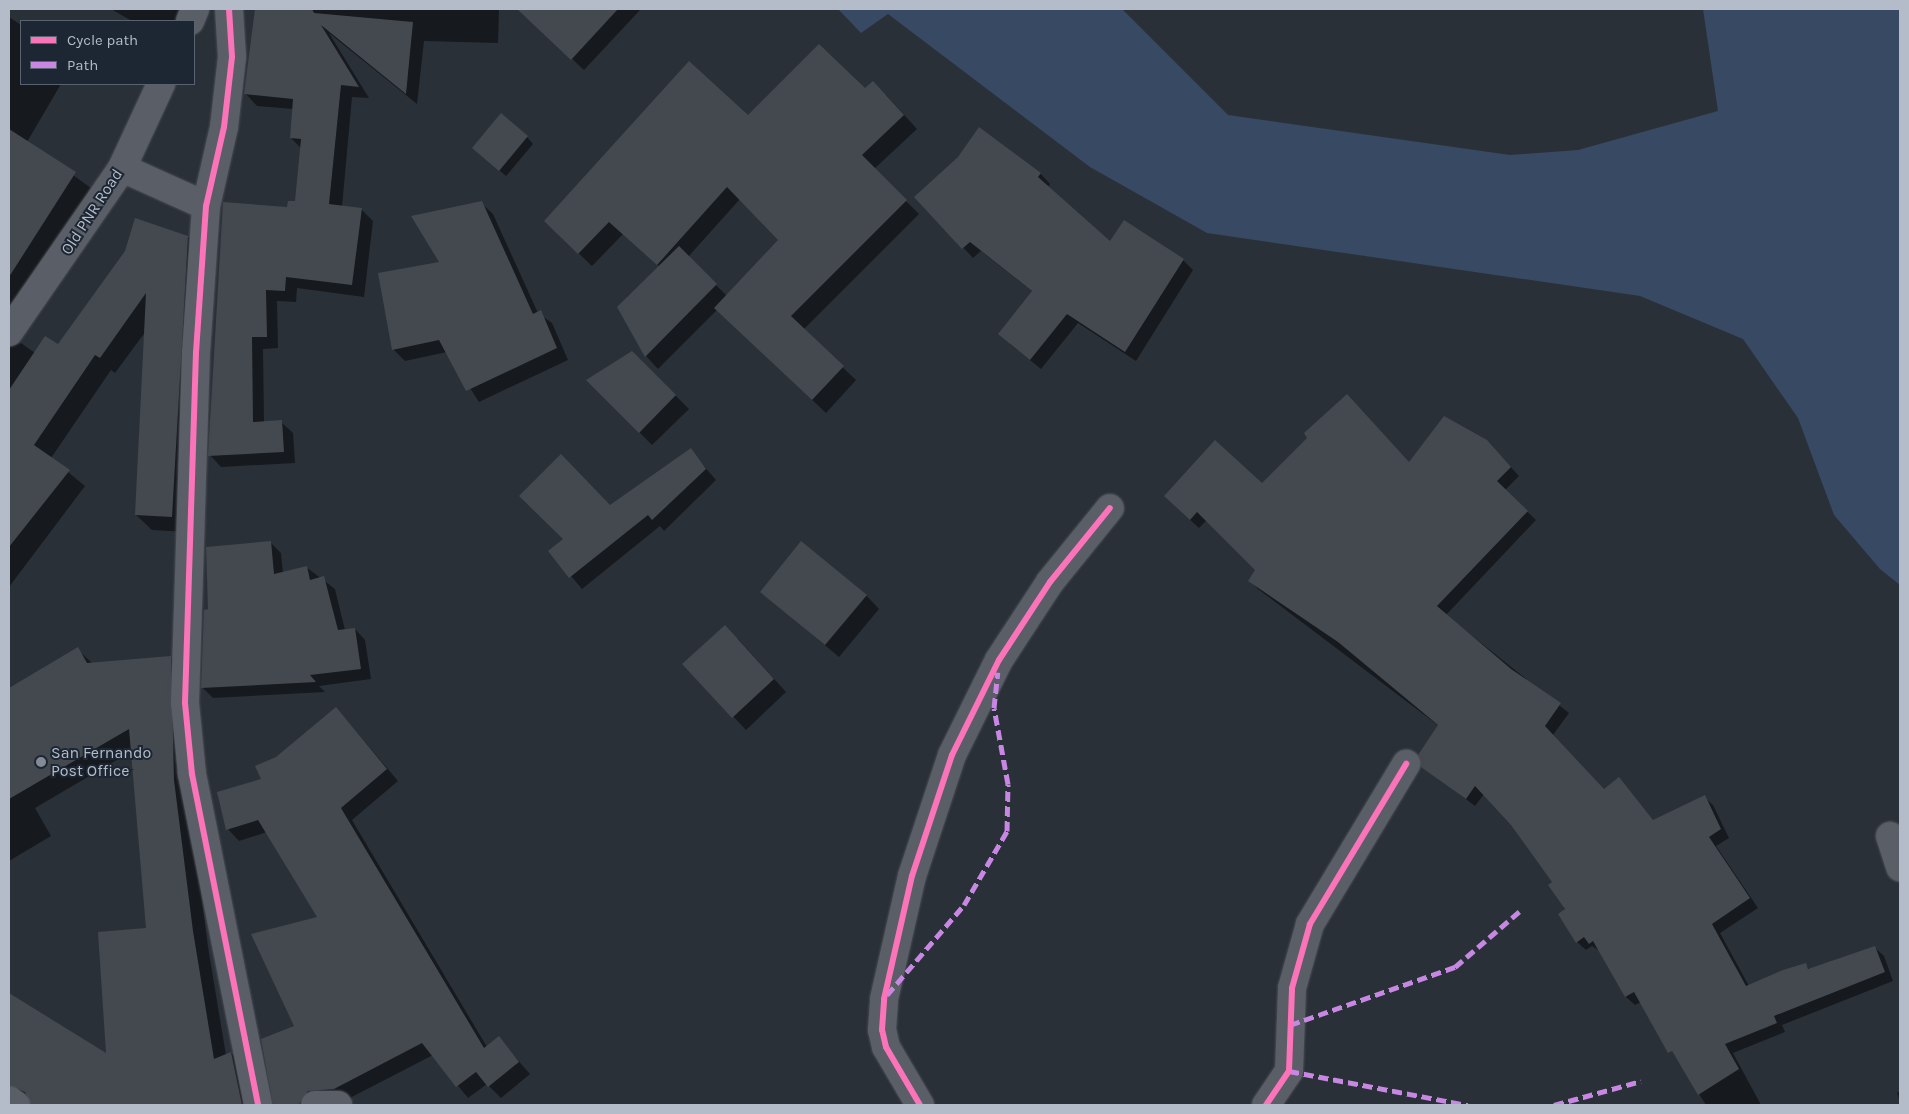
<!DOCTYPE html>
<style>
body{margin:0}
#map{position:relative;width:1909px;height:1114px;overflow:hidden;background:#2a3038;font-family:Karla,sans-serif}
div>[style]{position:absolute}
.water>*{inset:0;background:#384963}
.shadow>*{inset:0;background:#0007}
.building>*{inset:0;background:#444950}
.roads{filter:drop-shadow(0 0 1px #484c53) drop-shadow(0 0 1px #484c53)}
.minor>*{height:28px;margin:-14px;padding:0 14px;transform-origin:14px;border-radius:14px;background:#5a5e66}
.quiet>*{height:5px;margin-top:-2.5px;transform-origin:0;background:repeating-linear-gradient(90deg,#c787e3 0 10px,transparent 0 15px)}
.cycleway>*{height:6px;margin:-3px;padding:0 3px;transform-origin:3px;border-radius:3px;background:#fb73b8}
.dots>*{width:14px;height:14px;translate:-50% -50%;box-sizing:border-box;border:2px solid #1d2633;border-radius:50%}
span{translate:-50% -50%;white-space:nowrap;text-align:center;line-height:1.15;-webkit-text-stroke:4px #1d2633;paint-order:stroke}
.street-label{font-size:16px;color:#b4bcc9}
.poi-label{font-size:16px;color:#b4bcc9}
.left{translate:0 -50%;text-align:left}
.frame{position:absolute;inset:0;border:10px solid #b4bcc9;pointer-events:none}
.legend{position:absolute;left:20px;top:20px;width:175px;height:65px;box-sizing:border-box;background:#1d2633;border:1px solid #59626f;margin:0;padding:6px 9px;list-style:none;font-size:15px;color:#b4bcc9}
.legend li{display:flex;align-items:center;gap:10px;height:25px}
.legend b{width:25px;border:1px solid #59626f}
</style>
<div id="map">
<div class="water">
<i style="clip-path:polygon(838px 9px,1122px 9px,1228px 115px,1510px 155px,1578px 150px,1718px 111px,1703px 9px,1900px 9px,1900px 585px,1880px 569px,1834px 515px,1798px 418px,1743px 339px,1640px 296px,1207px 233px,1090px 167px,888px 14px,861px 33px)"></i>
</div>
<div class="shadow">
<i style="clip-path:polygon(111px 9px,196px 9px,189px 21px,132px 21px)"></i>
<i style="clip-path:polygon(256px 9px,499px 9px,498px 43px,424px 41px,417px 104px,329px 33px,369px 98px,352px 97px,342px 207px,361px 209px,373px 221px,364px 297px,297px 288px,296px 302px,277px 301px,278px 348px,263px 349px,264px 423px,281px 422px,293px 433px,295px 463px,221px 467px,210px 455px,288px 208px,296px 203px,301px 148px,291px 138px,293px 109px,257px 106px,246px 94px)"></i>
<i style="clip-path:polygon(518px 9px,639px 9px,640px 10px,584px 70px)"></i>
<i style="clip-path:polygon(9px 17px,21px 25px,21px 84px,61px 84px,27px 142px,91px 188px,9px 317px)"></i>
<i style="clip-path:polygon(evenodd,865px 90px,886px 95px,917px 129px,874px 169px,919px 214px,803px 330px,856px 380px,826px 413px,717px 310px,658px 369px,646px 356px,660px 267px,623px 234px,592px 266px,558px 234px,748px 117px,865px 90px,740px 199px,780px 240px,727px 296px,688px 257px,740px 199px)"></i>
<i style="clip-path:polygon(527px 137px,533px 144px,506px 176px,480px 154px)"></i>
<i style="clip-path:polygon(1040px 173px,1050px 184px,1047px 188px,1110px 243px,1183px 260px,1193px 270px,1136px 361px,1078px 323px,1041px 369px,1010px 344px,1033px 292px,981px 251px,973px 258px,916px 197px)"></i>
<i style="clip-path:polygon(481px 203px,493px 214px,538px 313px,552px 323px,568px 360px,479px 402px,447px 352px,405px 361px,393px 349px,441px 263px)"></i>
<i style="clip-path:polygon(188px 237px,203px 252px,187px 532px,152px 530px,136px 515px,146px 331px,115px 373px,111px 370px,51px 458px,85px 486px,9px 587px,9px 341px,11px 347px,21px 343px,35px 353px,58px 346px)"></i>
<i style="clip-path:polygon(632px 352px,689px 409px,652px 445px,588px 380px)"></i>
<i style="clip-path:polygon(690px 450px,716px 480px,664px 531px,660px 526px,582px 589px,550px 551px)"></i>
<i style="clip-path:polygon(1496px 451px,1519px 476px,1505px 490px,1536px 520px,1446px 615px,1569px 713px,1553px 735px,1604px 790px,1654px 821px,1704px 797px,1713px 805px,1729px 838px,1716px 846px,1758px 908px,1720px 933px,1749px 986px,1805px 965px,1810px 970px,1875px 948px,1884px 956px,1893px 981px,1782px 1025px,1785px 1032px,1733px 1053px,1761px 1105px,1706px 1105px,1641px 1002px,1635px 1005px,1626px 997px,1600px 951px,1592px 946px,1586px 950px,1577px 942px,1554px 882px,1512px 824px,1484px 794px,1475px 806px,1422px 766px,1439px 726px,1258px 589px,1250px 581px,1257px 570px,1207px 520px,1199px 528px,1174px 505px,1262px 485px)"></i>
<i style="clip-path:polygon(270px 542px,281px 553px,283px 573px,306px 567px,335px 589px,345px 630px,355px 629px,365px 640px,371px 679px,319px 686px,325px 692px,213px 698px,202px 687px,209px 610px)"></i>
<i style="clip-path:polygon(762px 592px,866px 595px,879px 609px,839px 657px)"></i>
<i style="clip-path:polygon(738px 639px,786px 692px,746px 730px,684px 664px)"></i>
<i style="clip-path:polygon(77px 649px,93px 664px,170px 657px,186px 673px,189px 797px,208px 947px,226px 1055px,231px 1053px,246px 1068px,254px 1105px,32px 1105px,9px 1094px,9px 995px,108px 1055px,147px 929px,132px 751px,35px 808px,51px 836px,9px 861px,9px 689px)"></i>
<i style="clip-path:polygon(336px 708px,398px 781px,352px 820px,487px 1047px,498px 1038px,530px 1074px,501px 1098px,487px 1084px,468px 1098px,433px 1055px,346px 1100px,275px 1105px,262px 1040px,296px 1026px,319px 918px,267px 832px,239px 841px,228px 829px,277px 758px)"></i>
<i style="clip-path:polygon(1900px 1091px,1900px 1102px,1897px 1093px)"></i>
</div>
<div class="building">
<i style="clip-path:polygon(255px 9px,312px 9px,314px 13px,413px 22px,406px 94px,321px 25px,359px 87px,341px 85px,329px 204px,362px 208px,352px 285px,286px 277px,285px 291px,266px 290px,267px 337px,252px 337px,253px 422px,282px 420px,284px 452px,208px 456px,223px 202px,287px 207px,288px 201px,295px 201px,301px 139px,290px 138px,293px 99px,244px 94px)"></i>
<i style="clip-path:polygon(517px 9px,618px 9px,571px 60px)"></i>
<i style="clip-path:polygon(819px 44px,865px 88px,873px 81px,904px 115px,862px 155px,907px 200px,791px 316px,844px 366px,812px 400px,714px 308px,778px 240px,727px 187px,657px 265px,609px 222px,578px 254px,544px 221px,689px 61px,748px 115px)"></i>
<i style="clip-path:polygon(501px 113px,528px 136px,499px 171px,472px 148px)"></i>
<i style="clip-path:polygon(979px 127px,1041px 173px,1038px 177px,1110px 241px,1124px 220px,1184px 259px,1125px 352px,1067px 314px,1030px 360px,998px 334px,1032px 291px,970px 242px,962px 249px,914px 197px,958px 157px)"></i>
<i style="clip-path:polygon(9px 129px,76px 172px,9px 277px)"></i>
<i style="clip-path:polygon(482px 201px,533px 314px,541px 310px,557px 348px,466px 391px,439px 340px,392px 350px,378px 273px,439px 262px,411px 216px)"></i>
<i style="clip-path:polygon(135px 218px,188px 236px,172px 517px,135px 515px,146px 293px,100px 358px,95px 355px,34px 445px,70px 470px,9px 547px,9px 390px,45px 336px,58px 344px,125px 251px)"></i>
<i style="clip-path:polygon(679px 246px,717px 284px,645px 357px,617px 307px)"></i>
<i style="clip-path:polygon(632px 351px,676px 395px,639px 433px,586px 380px)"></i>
<i style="clip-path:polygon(1347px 394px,1409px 462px,1444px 416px,1487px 440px,1511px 467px,1497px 481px,1528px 511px,1437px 606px,1511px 669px,1561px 703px,1545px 726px,1604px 789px,1619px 777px,1653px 820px,1705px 795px,1721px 829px,1709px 837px,1750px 898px,1712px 924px,1746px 986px,1783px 970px,1806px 963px,1808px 969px,1875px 946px,1885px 972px,1774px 1016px,1777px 1023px,1725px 1044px,1739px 1069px,1698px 1095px,1672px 1051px,1668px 1053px,1634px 992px,1625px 997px,1593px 941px,1589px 944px,1584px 937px,1576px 943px,1558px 914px,1565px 909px,1548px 885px,1552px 882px,1511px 825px,1475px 786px,1466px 799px,1421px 767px,1418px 755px,1438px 725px,1338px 642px,1248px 581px,1255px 570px,1197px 512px,1190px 520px,1164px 496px,1215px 440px,1262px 483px,1307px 438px,1304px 433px)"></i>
<i style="clip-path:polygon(691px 448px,706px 469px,652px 520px,648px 515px,569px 578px,548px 551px,563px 539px,519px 496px,561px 454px,610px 505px)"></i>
<i style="clip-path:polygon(271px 541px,274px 574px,307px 566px,310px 580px,324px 576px,338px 630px,355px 628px,361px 669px,310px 675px,316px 682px,201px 688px,204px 610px,208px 609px,206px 547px)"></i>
<i style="clip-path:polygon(801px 541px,867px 595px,825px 645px,760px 592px)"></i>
<i style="clip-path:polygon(725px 625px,774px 679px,732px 718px,682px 664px)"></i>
<i style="clip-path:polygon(78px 647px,87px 663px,171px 656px,174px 780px,193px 931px,214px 1059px,231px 1052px,242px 1105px,31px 1105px,25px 1092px,9px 1085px,9px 993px,106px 1053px,98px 932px,146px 928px,129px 729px,9px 799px,9px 688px)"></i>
<i style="clip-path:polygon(336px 707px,387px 769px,341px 808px,484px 1048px,499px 1036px,519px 1062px,488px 1087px,476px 1072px,456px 1087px,422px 1043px,334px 1089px,308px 1091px,299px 1104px,273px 1105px,261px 1039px,294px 1026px,251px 934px,317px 917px,258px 820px,226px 830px,217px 792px,261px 779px,255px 766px,276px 757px)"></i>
</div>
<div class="roads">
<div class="minor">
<i style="left:229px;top:9px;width:48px;rotate:86.4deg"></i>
<i style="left:232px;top:57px;width:70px;rotate:96.5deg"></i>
<i style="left:224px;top:127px;width:81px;rotate:102.8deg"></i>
<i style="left:206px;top:206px;width:146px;rotate:93.9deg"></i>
<i style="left:196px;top:352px;width:351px;rotate:91.8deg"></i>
<i style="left:185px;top:703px;width:71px;rotate:84.4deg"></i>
<i style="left:192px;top:774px;width:338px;rotate:78.7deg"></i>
<i style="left:190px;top:21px;width:13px;rotate:-67deg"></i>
<i style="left:122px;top:168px;width:92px;rotate:24.3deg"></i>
<i style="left:9px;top:332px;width:199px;rotate:-55.4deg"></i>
<i style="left:122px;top:168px;width:93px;rotate:-65.1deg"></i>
<i style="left:1890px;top:836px;width:33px;rotate:72deg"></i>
<i style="left:9px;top:1100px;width:9px;rotate:36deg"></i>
<i style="left:315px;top:1105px;width:23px"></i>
<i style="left:920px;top:1105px;width:67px;rotate:-120.4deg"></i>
<i style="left:886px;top:1047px;width:17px;rotate:-103deg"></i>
<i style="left:882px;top:1030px;width:31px;rotate:-86deg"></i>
<i style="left:884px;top:999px;width:126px;rotate:-77.2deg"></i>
<i style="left:912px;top:876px;width:127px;rotate:-71.7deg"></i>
<i style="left:952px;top:755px;width:106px;rotate:-63.7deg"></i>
<i style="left:999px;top:660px;width:93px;rotate:-56.8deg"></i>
<i style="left:1050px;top:582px;width:95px;rotate:-51deg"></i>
<i style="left:1266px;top:1105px;width:41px;rotate:-55.9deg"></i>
<i style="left:1289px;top:1071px;width:83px;rotate:-87.9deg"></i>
<i style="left:1292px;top:988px;width:66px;rotate:-74.3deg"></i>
<i style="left:1310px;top:924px;width:187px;rotate:-59deg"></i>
</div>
</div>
<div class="quiet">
<i style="left:887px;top:995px;width:118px;rotate:-49.5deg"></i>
<i style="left:964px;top:905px;width:86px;rotate:-59.8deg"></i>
<i style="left:1007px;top:831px;width:47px;rotate:-88.8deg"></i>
<i style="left:1008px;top:784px;width:77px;rotate:-100.4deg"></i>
<i style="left:994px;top:708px;width:36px;rotate:-84deg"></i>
<i style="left:1290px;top:1025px;width:175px;rotate:-19.4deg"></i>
<i style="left:1455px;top:967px;width:87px;rotate:-40.8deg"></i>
<i style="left:1289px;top:1071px;width:182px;rotate:10.8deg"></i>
<i style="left:1554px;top:1105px;width:90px;rotate:-15.4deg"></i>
</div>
<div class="cycleway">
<i style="left:229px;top:9px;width:48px;rotate:86.4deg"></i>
<i style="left:232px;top:57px;width:70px;rotate:96.5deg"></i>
<i style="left:224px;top:127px;width:81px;rotate:102.8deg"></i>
<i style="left:206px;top:206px;width:146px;rotate:93.9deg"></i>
<i style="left:196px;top:352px;width:351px;rotate:91.8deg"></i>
<i style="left:185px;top:703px;width:71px;rotate:84.4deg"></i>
<i style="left:192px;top:774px;width:338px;rotate:78.7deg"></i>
<i style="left:920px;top:1105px;width:67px;rotate:-120.4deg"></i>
<i style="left:886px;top:1047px;width:17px;rotate:-103deg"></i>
<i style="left:882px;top:1030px;width:31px;rotate:-86deg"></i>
<i style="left:884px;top:999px;width:126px;rotate:-77.2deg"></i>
<i style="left:912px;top:876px;width:127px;rotate:-71.7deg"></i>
<i style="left:952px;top:755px;width:106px;rotate:-63.7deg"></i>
<i style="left:999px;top:660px;width:93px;rotate:-56.8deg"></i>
<i style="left:1050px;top:582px;width:95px;rotate:-51deg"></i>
<i style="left:1266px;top:1105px;width:41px;rotate:-55.9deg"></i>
<i style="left:1289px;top:1071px;width:83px;rotate:-87.9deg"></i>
<i style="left:1292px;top:988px;width:66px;rotate:-74.3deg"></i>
<i style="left:1310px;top:924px;width:187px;rotate:-59deg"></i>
</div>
<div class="dots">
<i style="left:41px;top:762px;background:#848b96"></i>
</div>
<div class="street-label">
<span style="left:92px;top:212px;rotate:-57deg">Old PNR Road</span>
</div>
<div class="poi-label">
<span class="left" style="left:51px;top:762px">San Fernando<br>Post Office</span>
</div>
<div class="frame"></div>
<ul class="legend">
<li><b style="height:6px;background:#fb73b8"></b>Cycle path</li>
<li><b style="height:6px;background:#c787e3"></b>Path</li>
</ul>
</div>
